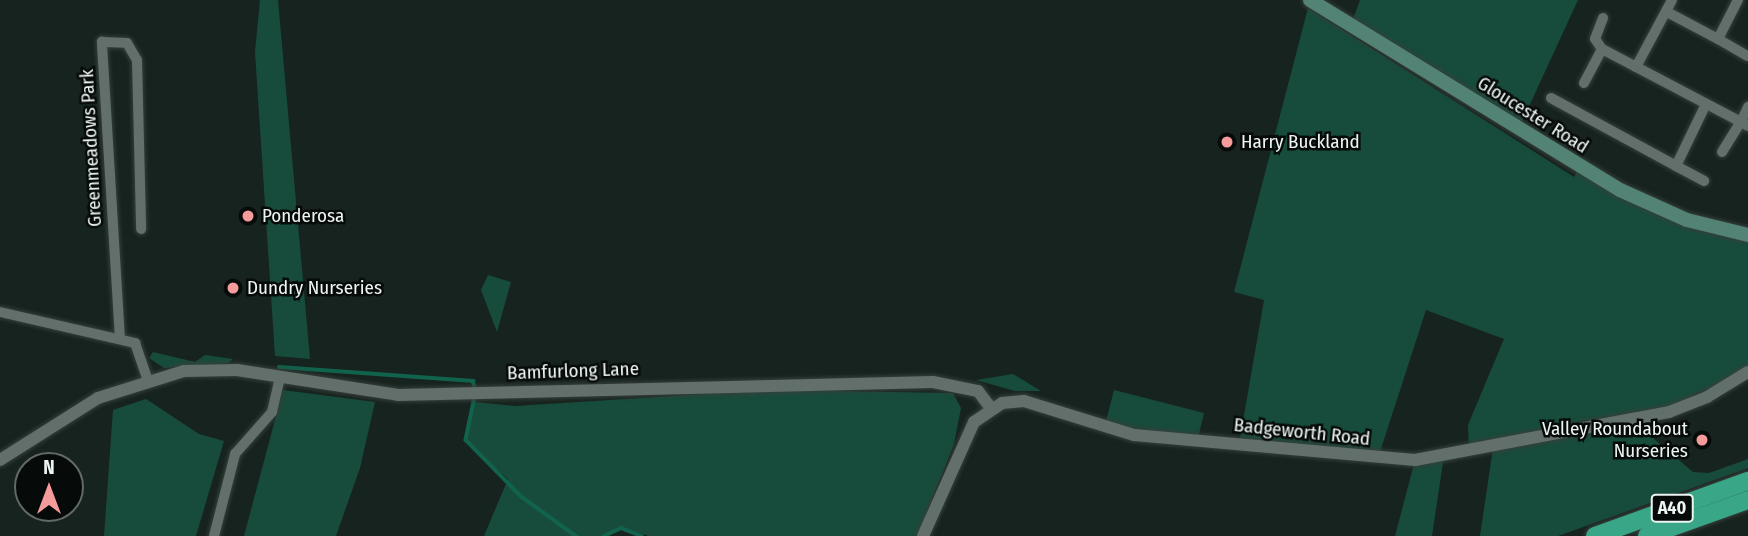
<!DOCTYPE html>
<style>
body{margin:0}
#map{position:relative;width:1748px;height:536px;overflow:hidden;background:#17231e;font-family:"Fira Sans Condensed",sans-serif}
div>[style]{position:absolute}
.green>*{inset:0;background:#174c3c}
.stream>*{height:3.5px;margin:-1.75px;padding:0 1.75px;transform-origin:1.75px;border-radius:1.75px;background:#11634d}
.roads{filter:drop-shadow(0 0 2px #363f3b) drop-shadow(0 0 2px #363f3b)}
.minor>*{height:10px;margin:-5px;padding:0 5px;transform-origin:5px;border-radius:5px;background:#626f6a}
.tertiary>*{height:12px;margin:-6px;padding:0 6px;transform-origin:6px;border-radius:6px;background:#626f6a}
.secondary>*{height:14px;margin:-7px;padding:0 7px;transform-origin:7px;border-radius:7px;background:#528375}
.trunk>*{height:18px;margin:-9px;padding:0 9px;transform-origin:9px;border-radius:9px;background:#38a687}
.dots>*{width:19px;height:19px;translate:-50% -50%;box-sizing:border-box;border:4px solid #060b09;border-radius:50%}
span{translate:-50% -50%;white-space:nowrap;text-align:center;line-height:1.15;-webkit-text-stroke:5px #060b09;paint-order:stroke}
.shield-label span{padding:2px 5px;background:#060b09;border:2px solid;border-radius:5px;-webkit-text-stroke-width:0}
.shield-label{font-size:18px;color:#edf5f2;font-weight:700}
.street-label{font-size:19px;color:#edf5f2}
.poi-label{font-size:19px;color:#edf5f2}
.left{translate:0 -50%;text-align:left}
.right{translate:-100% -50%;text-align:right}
.north{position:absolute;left:14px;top:452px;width:70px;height:70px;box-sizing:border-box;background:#060b09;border:2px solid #626966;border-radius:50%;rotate:0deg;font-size:19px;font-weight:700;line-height:28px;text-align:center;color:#edf5f2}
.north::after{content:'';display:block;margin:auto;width:24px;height:32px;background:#f59b9b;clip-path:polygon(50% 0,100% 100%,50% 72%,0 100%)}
</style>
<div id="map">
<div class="green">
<i style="clip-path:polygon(260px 0,278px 0,310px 359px,275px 356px,255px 52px)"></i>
<i style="clip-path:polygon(1360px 0,1578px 0,1519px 128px,1351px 25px)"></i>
<i style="clip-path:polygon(1308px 8px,1574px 177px,1579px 167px,1620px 190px,1748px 235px,1748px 372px,1633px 421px,1693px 472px,1709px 473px,1748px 459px,1748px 468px,1558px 536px,1480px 536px,1493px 448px,1469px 452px,1468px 425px,1504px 339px,1426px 310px,1378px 458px,1239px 444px,1264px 300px,1234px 292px)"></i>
<i style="clip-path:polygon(488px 275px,511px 282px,497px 332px,481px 290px)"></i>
<i style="clip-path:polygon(153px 352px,195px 362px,205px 355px,233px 359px,228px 363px,164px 368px,149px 358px)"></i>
<i style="clip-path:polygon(1013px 374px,1041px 391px,1015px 391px,976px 380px)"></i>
<i style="clip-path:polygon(283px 390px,375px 402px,360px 468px,336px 536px,244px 536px)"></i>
<i style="clip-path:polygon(769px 390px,953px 393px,961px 408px,954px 444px,917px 536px,649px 536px,619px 527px,604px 536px,484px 536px,508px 479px,464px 440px,475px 402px,515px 406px)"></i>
<i style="clip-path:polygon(1114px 390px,1204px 413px,1197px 442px,1105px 425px)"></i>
<i style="clip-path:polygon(146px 399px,199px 434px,224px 441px,196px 536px,104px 536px,113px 410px)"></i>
<i style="clip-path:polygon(1444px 456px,1432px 536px,1395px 536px,1415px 460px)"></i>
</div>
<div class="stream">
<i style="left:279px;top:367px;width:195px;rotate:4.1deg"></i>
<i style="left:473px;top:381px;width:9px;rotate:72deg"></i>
<i style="left:475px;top:397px;width:44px;rotate:101.8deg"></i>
<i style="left:466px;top:440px;width:80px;rotate:45.5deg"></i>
<i style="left:522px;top:497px;width:67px;rotate:35.8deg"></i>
<i style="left:604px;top:536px;width:19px;rotate:-25deg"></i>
<i style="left:621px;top:528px;width:22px;rotate:21deg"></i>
</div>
<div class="roads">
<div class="minor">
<i style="left:1667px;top:12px;width:58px;rotate:27.9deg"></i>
<i style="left:1718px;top:39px;width:44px;rotate:-62.9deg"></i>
<i style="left:1603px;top:18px;width:22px;rotate:111deg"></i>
<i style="left:1595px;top:39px;width:12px;rotate:55deg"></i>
<i style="left:1602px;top:49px;width:157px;rotate:27.7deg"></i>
<i style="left:1741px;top:122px;width:17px;rotate:-65deg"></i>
<i style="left:1718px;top:39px;width:34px;rotate:30deg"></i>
<i style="left:1636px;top:67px;width:76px;rotate:-61.8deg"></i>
<i style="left:1584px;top:83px;width:38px;rotate:-62deg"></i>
<i style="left:1551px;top:98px;width:142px;rotate:28.5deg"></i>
<i style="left:1676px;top:166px;width:69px;rotate:-64.2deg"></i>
<i style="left:1722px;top:152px;width:36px;rotate:-58deg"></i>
<i style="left:1741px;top:122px;width:8px;rotate:30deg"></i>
<i style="left:1676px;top:166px;width:32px;rotate:28deg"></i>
<i style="left:0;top:312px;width:139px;rotate:12.9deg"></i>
<i style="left:135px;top:343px;width:39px;rotate:71deg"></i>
<i style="left:120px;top:339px;width:298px;rotate:-93.5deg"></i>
<i style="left:102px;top:42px;width:25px;rotate:2deg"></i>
<i style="left:127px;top:43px;width:20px;rotate:60deg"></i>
<i style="left:137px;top:60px;width:169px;rotate:88.6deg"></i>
<i style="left:214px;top:536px;width:85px;rotate:-75.6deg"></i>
<i style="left:235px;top:454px;width:56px;rotate:-48.6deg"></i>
<i style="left:272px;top:412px;width:37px;rotate:-77deg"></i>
</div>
<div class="tertiary">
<i style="left:0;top:460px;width:116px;rotate:-32.3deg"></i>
<i style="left:98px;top:398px;width:90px;rotate:-17.4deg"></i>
<i style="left:184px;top:371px;width:53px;rotate:-1.1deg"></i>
<i style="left:237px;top:370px;width:163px;rotate:8.8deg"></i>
<i style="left:398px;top:395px;width:535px;rotate:-1.39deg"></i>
<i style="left:933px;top:382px;width:46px;rotate:11.3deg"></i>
<i style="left:978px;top:391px;width:21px;rotate:53deg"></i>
<i style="left:923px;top:536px;width:125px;rotate:-65.9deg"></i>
<i style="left:974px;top:422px;width:34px;rotate:-34deg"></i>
<i style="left:1002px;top:403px;width:22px;rotate:-5deg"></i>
<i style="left:1024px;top:401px;width:115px;rotate:17.2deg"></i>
<i style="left:1134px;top:435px;width:282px;rotate:5.1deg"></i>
<i style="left:1415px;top:460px;width:258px;rotate:-10.7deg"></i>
<i style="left:1669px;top:412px;width:41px;rotate:-21.5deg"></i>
<i style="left:1707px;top:397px;width:48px;rotate:-31.4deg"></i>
</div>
<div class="secondary">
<i style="left:1310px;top:0;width:364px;rotate:31.5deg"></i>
<i style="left:1620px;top:190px;width:73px;rotate:24.1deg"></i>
<i style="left:1687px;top:220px;width:63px;rotate:13.8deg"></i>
</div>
<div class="trunk">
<i style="left:1595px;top:536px;width:163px;rotate:-19.8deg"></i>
<i style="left:1647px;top:536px;width:107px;rotate:-19.6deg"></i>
</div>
</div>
<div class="dots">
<i style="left:1227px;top:142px;background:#f59b9b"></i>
<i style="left:248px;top:216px;background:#f59b9b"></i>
<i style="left:233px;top:288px;background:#f59b9b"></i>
<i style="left:1702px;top:440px;background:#f59b9b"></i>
</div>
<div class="shield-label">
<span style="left:1672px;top:508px">A40</span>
</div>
<div class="street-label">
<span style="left:1533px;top:115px;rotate:32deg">Gloucester Road</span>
<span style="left:91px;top:148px;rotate:-93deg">Greenmeadows Park</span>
<span style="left:573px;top:371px;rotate:-2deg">Bamfurlong Lane</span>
<span style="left:1302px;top:432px;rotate:6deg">Badgeworth Road</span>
</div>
<div class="poi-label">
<span class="left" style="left:1241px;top:142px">Harry Buckland</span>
<span class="left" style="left:262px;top:216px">Ponderosa</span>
<span class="left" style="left:247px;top:288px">Dundry Nurseries</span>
<span class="right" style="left:1688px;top:440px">Valley Roundabout<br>Nurseries</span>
</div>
<div class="north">N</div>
</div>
